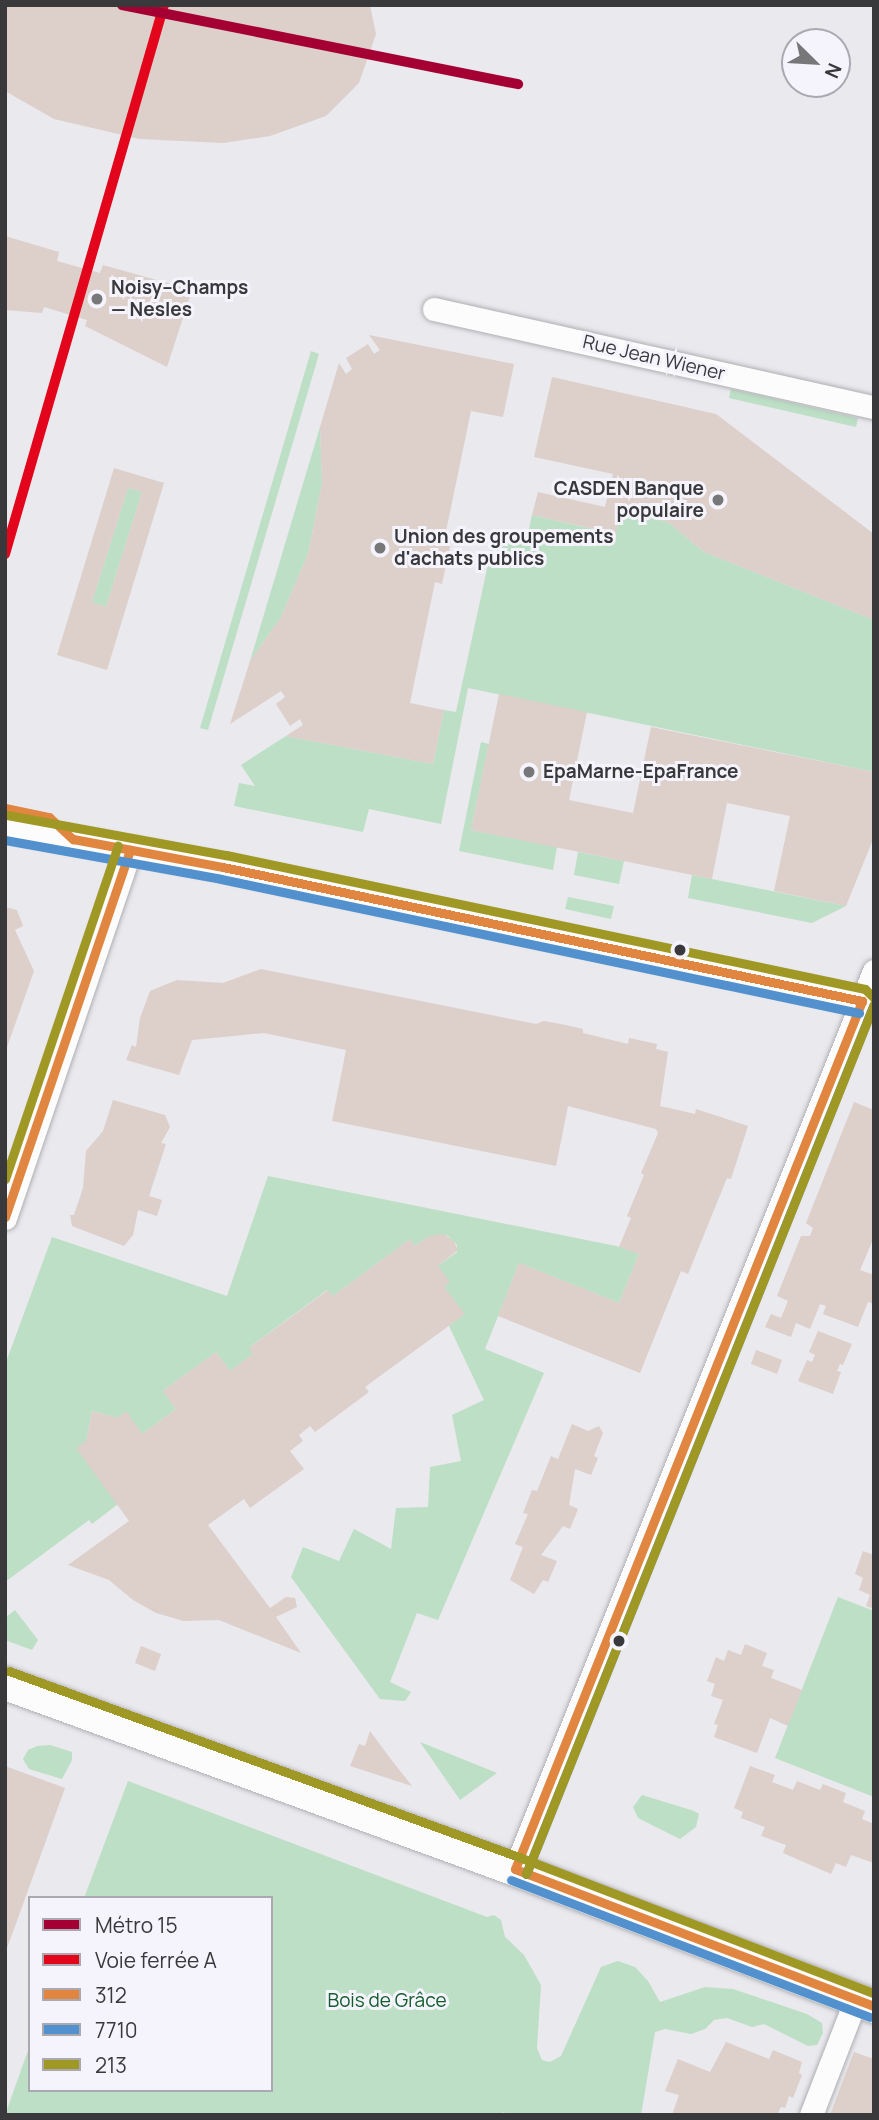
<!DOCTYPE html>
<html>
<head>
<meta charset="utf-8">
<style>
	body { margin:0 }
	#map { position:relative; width:879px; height:2120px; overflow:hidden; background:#e9e9ee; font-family:Manrope,sans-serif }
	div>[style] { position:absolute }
	.green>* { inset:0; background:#bcdfc5 }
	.building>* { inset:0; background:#ddcfca }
	.roads { filter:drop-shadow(0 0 2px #afafb3) drop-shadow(0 0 2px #afafb3) }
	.street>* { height:23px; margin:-11.5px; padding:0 11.5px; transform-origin:11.5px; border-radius:11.5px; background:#fcfcfc }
	.secondary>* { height:33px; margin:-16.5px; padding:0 16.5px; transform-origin:16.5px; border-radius:16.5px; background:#fcfcfc }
	.bus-1>* { height:9px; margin:-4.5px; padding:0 4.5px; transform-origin:4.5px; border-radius:4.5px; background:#e08641 }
	.bus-2>* { height:9px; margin:-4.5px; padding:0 4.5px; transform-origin:4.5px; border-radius:4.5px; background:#5291ce }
	.bus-3>* { height:9px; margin:-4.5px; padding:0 4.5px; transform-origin:4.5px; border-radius:4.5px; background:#9f9825 }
	.rail-1>* { height:10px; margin:-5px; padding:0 5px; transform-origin:5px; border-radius:5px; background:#e3051c }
	.metro-1>* { height:10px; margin:-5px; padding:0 5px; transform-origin:5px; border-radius:5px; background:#a50034 }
	.dots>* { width:19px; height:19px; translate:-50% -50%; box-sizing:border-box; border:4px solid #f5f4fd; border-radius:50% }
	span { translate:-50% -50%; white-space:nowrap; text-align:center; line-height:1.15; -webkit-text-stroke:6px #f5f4fd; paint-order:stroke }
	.poi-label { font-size:19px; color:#39393c; font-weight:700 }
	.left { translate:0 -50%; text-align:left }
	.right { translate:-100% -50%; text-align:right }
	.street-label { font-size:19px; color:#39393c }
	.park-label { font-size:19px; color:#135d2c }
	.frame { position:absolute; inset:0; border:7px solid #39393c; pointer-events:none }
	.legend { position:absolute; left:28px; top:1896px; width:245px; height:196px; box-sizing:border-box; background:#f5f4fd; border:2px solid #aaa9b0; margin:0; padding:9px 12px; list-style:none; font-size:21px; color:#39393c }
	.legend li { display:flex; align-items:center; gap:14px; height:35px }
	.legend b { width:35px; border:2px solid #aaa9b0 }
	.north { position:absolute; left:781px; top:28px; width:70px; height:70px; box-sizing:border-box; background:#f5f4fd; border:2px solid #aaa9b0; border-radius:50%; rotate:114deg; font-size:19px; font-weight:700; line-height:28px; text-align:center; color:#39393c }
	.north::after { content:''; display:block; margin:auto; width:24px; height:32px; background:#77777a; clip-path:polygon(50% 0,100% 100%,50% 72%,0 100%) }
</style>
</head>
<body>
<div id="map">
	<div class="green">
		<i style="clip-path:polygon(311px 351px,319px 354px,208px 730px,200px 728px)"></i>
		<i style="clip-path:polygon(731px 389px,858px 418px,856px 427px,729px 398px)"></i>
		<i style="clip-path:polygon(320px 427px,322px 483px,308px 554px,281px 617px,250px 661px)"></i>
		<i style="clip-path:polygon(128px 488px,142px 492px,106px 607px,92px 602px)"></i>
		<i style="clip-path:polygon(621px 511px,668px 522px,704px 552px,874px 620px,874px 772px,468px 688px,441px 824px,369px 809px,363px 832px,234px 806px,239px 783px,255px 786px,241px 765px,286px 736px,433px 764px,444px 710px,456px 712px,495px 532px,527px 538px,532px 515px,615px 534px)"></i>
		<i style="clip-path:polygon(481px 742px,489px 744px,471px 830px,557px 847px,553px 870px,459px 851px)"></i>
		<i style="clip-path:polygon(578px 852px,624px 861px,619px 884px,574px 875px)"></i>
		<i style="clip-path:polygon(692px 875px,846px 906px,812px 923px,688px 898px)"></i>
		<i style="clip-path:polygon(568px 897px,614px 906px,611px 919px,565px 909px)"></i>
		<i style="clip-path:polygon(268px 1176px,621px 1247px,639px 1254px,619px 1303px,519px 1263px,485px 1349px,544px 1373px,438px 1620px,417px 1613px,390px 1682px,411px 1692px,405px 1701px,380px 1699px,291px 1577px,303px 1547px,339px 1561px,354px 1529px,391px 1549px,396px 1508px,428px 1507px,430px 1467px,461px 1461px,452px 1415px,484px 1400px,449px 1326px,464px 1314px,444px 1287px,438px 1266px,457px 1252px,457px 1245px,448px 1236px,429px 1236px,415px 1246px,410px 1239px,333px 1296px,327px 1290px,250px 1347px,253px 1354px,230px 1371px,216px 1352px,163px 1391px,176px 1409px,142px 1434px,126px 1412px,117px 1418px,92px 1411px,86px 1441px,118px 1504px,92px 1524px,89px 1520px,5px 1582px,5px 1365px,52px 1237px,227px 1296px)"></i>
		<i style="clip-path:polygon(838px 1597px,874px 1611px,874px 1797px,775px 1758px)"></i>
		<i style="clip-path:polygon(15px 1610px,38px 1640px,32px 1650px,5px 1640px,5px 1618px)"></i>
		<i style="clip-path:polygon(420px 1742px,497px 1773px,460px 1800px)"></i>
		<i style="clip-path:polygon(50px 1745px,72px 1752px,72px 1760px,62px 1779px,29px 1769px,23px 1759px,28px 1750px,37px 1746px)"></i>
		<i style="clip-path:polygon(128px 1781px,487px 1917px,494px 1915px,501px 1920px,505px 1937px,524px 1955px,541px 1985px,537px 2048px,542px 2060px,550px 2062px,561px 2056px,601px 1967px,618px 1961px,635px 1967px,648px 1981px,660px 2002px,705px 1987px,733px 1989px,807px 2014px,822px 2023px,823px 2033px,817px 2045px,808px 2046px,764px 2024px,752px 2027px,727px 2018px,714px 2020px,705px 2029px,691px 2034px,665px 2029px,655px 2032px,641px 2115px,511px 2115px,503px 2112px,502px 2115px,5px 2115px,30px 2045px,30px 2090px,271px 2090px,271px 1898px,84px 1898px)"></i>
		<i style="clip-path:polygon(642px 1795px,694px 1811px,699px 1814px,696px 1827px,680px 1839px,638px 1818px,633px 1807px)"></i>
	</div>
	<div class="building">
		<i style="clip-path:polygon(5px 5px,370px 5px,376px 34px,359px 83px,326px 116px,270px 136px,223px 143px,140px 139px,54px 119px,5px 91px)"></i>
		<i style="clip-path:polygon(5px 236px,59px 252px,57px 261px,100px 273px,103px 265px,192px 290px,167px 367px,85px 326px,87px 320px,44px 307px,42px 313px,5px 310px)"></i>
		<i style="clip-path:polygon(369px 335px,514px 364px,503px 417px,471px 411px,445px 536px,452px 538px,442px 584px,435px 582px,410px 703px,444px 710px,433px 764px,286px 736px,303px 725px,300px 719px,290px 726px,276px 704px,285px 697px,281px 691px,230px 724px,250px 661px,281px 617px,308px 554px,322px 483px,320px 427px,339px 363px,346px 374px,352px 369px,346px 358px,368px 344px,374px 354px,380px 350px)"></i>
		<i style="clip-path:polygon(552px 377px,716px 414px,874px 534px,874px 620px,704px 552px,668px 522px,621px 511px,616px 534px,532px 515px,538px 492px,605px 507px,613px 474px,534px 457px)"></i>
		<i style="clip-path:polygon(evenodd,114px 468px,164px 483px,107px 670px,57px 655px,114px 468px,128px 488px,142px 492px,106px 607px,92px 602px,128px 488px)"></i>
		<i style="clip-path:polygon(499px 694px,587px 712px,569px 800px,633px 813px,651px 727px,874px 772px,874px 837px,846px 906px,774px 891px,790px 816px,727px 803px,712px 879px,471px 830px)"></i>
		<i style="clip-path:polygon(5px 907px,17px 910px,23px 926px,15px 930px,34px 971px,6px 1050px)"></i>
		<i style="clip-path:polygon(261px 969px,536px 1024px,544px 1021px,566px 1025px,583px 1029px,583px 1033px,628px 1044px,629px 1038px,657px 1044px,656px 1049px,668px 1052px,660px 1106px,695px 1114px,696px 1109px,748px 1126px,731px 1179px,727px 1178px,688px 1274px,681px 1271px,640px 1373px,498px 1316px,519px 1263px,619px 1303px,639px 1254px,619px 1247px,631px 1218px,627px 1216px,644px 1175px,641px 1173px,658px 1133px,656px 1129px,568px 1106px,556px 1166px,332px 1121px,346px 1050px,264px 1033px,192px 1040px,179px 1075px,126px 1060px,132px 1045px,136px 1047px,140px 1018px,150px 991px,177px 980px,223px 983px)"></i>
		<i style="clip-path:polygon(113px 1100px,165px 1115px,170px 1127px,161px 1143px,166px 1144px,149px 1196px,162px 1200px,157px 1216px,138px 1210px,133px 1235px,124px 1246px,72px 1226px,70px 1215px,74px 1215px,83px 1188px,86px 1151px,103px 1131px)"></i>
		<i style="clip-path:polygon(854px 1102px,874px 1110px,874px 1237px,860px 1270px,874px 1275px,874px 1304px,868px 1302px,858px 1327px,823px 1314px,826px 1306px,820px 1304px,810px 1329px,796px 1323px,791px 1337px,765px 1327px,771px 1314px,781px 1318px,788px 1301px,777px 1296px,801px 1236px,810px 1236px,813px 1228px,806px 1223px)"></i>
		<i style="clip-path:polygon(443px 1234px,453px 1240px,458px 1250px,438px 1266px,450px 1282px,444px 1287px,465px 1314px,365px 1387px,369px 1392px,315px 1432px,310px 1426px,299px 1435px,303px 1441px,290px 1451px,304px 1469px,250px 1508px,244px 1499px,208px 1525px,270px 1608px,286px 1597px,295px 1598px,297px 1607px,276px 1617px,301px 1653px,219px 1620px,184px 1621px,156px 1613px,133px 1600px,109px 1580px,68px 1565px,129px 1521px,76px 1448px,86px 1441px,92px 1411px,117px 1418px,126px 1411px,142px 1434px,176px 1409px,163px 1391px,216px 1352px,230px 1371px,253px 1354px,249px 1348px,328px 1290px,333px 1296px,410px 1239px,415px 1246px,429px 1236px)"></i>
		<i style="clip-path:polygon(818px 1331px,852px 1344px,843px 1365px,840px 1364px,837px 1371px,841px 1372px,833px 1394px,798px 1381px,807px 1360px,812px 1362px,815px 1355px,809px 1352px)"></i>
		<i style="clip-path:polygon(756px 1350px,782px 1360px,777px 1374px,751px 1364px)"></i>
		<i style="clip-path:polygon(572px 1424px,588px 1431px,599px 1426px,603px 1433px,594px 1456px,598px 1458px,591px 1475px,575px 1469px,569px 1505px,578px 1509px,570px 1529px,563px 1526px,541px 1555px,557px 1561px,548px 1582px,543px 1580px,534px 1594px,510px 1580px,523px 1547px,515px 1544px,528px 1514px,523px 1513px,532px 1490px,537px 1491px,551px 1456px,558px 1459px)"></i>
		<i style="clip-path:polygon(863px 1551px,874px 1555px,874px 1609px,866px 1606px,870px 1595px,859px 1590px,863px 1578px,855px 1574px)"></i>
		<i style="clip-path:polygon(745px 1644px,767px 1653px,762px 1666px,774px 1670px,771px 1678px,802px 1690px,788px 1726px,770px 1718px,757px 1753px,714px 1737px,718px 1725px,714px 1724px,723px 1700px,711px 1696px,715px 1684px,707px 1681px,716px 1657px,724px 1661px,728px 1650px,741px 1655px)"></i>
		<i style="clip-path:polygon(141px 1646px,161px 1654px,155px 1671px,135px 1663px)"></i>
		<i style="clip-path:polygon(370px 1731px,390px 1758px,412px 1786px,350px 1766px,359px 1744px,365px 1746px)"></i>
		<i style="clip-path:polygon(5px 1766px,65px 1788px,6px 1951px,5px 1951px)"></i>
		<i style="clip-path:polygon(750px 1766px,775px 1775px,772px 1782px,793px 1790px,797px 1781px,820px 1790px,823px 1784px,846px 1793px,843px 1802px,865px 1811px,862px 1819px,874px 1824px,874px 1863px,851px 1855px,846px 1867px,836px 1863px,831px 1874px,783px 1853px,786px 1845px,761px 1836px,765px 1827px,741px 1818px,743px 1812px,734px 1808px)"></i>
		<i style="clip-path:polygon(726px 2042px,769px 2059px,773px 2050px,802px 2062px,799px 2073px,802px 2075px,793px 2098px,789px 2096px,785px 2108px,781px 2107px,777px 2115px,672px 2115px,679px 2095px,665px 2091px,678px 2059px,710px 2072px)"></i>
		<i style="clip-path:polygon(854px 2052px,874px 2059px,874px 2115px,830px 2115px)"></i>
	</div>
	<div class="roads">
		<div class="street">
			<i style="left:434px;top:309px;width:451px;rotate:12.6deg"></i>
			<i style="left:5px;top:827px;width:222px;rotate:10.4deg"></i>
			<i style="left:223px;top:867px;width:653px;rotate:11.84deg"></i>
			<i style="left:5px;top:1218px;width:389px;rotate:-71.2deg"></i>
			<i style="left:515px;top:1869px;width:967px;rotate:-68.21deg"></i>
			<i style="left:811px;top:2115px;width:124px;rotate:-68.8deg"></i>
		</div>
		<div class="secondary">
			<i style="left:5px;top:1683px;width:543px;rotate:20.04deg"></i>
			<i style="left:515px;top:1869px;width:384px;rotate:20.9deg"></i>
		</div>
	</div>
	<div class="bus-1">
		<i style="left:5px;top:808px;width:45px;rotate:11.6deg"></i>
		<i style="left:49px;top:817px;width:33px;rotate:43deg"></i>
		<i style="left:73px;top:839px;width:153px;rotate:10.6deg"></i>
		<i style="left:223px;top:867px;width:653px;rotate:11.84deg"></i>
		<i style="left:5px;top:1217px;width:388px;rotate:-71.2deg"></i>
		<i style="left:515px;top:1869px;width:935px;rotate:-68.21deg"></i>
		<i style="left:515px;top:1869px;width:384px;rotate:20.9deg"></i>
	</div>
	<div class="bus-2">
		<i style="left:5px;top:840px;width:219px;rotate:10.2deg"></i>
		<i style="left:221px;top:879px;width:652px;rotate:11.86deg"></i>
		<i style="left:526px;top:1874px;width:935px;rotate:-68.21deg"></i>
		<i style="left:511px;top:1880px;width:384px;rotate:20.9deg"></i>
	</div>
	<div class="bus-3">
		<i style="left:7px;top:815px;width:223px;rotate:10.4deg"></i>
		<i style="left:226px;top:855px;width:653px;rotate:11.84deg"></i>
		<i style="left:865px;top:989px;width:13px;rotate:45deg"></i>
		<i style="left:5px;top:1179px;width:352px;rotate:-71.3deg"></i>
		<i style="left:9px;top:1671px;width:543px;rotate:20.04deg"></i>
		<i style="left:519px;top:1857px;width:380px;rotate:21deg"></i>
		<i style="left:526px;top:1874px;width:937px;rotate:-68.2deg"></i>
	</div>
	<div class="rail-1">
		<i style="left:5px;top:554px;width:572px;rotate:-73.85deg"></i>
	</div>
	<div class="metro-1">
		<i style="left:122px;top:5px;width:404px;rotate:11.3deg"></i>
	</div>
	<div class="dots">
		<i style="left:97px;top:299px;background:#77777a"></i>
		<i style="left:718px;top:500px;background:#77777a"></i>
		<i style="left:380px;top:548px;background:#77777a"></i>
		<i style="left:529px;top:772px;background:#77777a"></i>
		<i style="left:680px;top:950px;background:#39393c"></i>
		<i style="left:619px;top:1641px;background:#39393c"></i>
	</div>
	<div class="poi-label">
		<span class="left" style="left:111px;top:299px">Noisy–Champs<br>— Nesles</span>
		<span class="right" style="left:704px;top:500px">CASDEN Banque<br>populaire</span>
		<span class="left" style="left:394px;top:548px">Union des groupements<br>d'achats publics</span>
		<span class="left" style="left:543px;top:772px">EpaMarne-EpaFrance</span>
	</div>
	<div class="street-label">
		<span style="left:654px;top:358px;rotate:13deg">Rue Jean Wiener</span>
	</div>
	<div class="park-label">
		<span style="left:387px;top:2001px">Bois de Grâce</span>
	</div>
	<div class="frame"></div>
	<ul class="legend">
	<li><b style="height:9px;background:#a50034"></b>Métro 15</li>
	<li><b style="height:9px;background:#e3051c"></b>Voie ferrée A</li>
	<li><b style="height:9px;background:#e08641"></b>312</li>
	<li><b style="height:9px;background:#5291ce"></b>7710</li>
	<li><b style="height:9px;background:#9f9825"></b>213</li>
	</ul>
	<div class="north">N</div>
</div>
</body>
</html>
